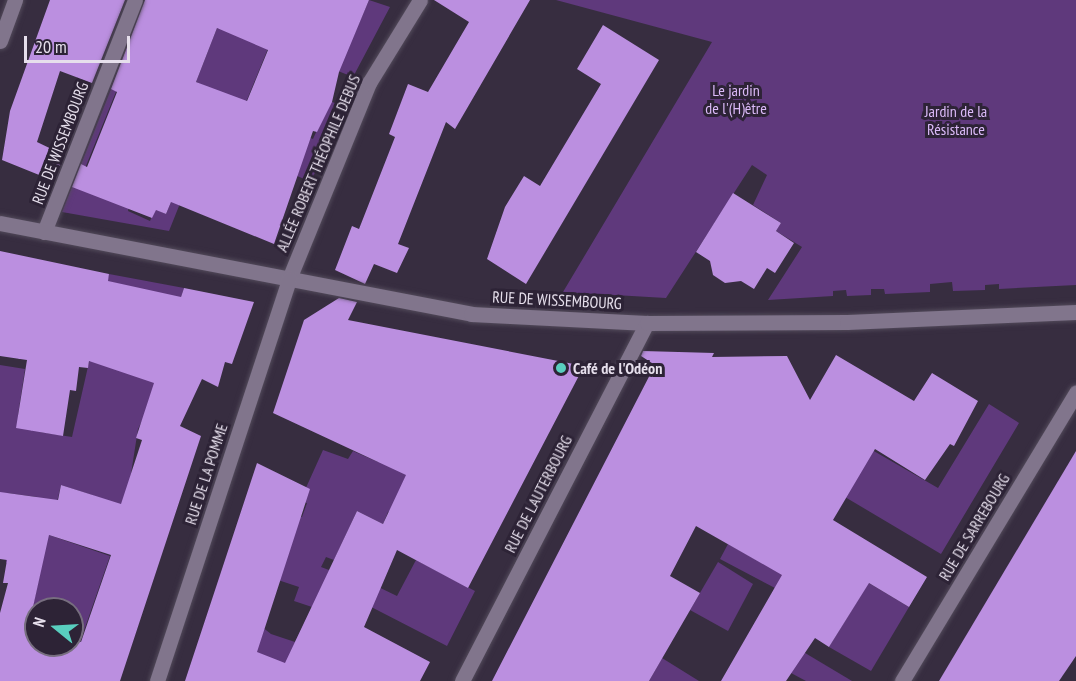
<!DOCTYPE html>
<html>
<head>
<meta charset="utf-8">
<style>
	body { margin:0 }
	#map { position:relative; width:1076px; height:681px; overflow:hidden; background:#372d40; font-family:"PT Sans Narrow",sans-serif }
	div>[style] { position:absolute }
	.green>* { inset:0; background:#5f397c }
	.building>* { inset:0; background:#bb8fe0 }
	.roads { filter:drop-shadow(0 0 2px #524a5a) drop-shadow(0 0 2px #524a5a) }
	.pedestrian>* { height:15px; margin:-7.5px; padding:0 7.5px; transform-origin:7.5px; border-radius:7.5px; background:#81758c }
	.minor>* { height:15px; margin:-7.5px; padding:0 7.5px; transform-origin:7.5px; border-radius:7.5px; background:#81758c }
	.tertiary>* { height:15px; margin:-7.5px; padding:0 7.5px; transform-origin:7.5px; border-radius:7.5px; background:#81758c }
	.dots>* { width:16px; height:16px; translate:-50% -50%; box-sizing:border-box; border:3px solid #2d2336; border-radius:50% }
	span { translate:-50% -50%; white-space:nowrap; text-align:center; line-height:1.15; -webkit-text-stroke:6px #2d2336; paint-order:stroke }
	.park-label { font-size:16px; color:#dbbaf8 }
	.street-label { font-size:16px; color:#e6dfec }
	.poi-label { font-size:16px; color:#e6dfec; font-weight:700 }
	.left { translate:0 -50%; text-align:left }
	.north { position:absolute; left:24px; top:597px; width:60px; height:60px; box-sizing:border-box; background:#2d2336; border:2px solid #776e7f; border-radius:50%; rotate:288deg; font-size:16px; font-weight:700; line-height:24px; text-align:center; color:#e6dfec }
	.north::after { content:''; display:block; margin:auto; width:21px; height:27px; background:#59cebf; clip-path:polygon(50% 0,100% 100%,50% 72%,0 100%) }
	.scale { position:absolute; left:24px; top:36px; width:106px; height:27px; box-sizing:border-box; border:3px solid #e6dfec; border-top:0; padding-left:8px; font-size:18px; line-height:21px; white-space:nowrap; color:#e6dfec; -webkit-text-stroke:4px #2d2336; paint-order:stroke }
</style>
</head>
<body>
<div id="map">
	<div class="green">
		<i style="clip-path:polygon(239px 0,286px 0,282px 10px,353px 37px,369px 0,390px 7px,353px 77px,308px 59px,304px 67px,289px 60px,298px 37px,276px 29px,242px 112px,313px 139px,330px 101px,342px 106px,311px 182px,265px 162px,262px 167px,228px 153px,216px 180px,193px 171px,169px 231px,62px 212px,125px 54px,149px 64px,141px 84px,122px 77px,77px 188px,97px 196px,101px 187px,131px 199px,128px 211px,150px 221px,155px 209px,166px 214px,175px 192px,164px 188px,182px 143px,192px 147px,203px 120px,193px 115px,205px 86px,196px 82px,217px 28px,237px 33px,247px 10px,237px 5px)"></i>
		<i style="clip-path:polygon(556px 0,1076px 0,1076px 285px,999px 289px,999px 284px,985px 285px,985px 290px,953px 291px,952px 282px,930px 284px,930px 292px,885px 294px,884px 289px,871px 289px,871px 295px,847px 296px,846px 290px,833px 291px,833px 296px,768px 300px,802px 247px,776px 231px,781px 223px,753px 205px,767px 175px,752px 165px,666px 298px,563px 292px,712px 42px)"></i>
		<i style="clip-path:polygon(109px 274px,184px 288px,175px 315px,192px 321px,138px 429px,125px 512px,92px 495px,61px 485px,49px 535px,110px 556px,80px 642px,72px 639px,72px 609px,36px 609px,36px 627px,29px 625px,41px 568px,6px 563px,5px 530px,37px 497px,7px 493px,0 514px,0 365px,25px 369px,18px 415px,42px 419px,40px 432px,72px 437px)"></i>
		<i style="clip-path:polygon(989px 404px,1019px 423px,941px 554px,845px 497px,872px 450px,938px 488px)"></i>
		<i style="clip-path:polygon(323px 450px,348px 459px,353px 451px,378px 462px,384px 451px,449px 485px,388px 512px,383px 524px,357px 511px,334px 560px,326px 557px,321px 567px,329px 570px,341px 569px,397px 596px,416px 560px,475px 591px,447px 646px,346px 594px,365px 623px,351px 666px,323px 681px,238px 681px,257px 623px,271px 634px,295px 642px,312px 607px,294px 601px,299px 587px,269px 577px,295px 515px,302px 517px,307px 503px,300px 501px)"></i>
		<i style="clip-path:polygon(802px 543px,909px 607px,871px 671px,829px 647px,861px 595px,775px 588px,720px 559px,728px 544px,762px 563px)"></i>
		<i style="clip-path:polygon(718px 562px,753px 584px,728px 631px,690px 610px)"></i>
		<i style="clip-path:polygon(755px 623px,852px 681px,806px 681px,791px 673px)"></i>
		<i style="clip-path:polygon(662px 658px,699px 681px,649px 681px)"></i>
	</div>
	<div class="building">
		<i style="clip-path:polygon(50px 0,125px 0,92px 83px,60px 71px,37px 142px,64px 155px,54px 181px,2px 160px,10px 111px)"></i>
		<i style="clip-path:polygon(evenodd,145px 0,369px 0,339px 72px,332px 102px,317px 132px,313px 131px,274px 244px,171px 202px,166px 214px,156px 210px,152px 218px,72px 187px,81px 164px,87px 167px,117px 92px,111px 89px,145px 0,217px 28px,268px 50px,247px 101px,196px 82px,217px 28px)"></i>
		<i style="clip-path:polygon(434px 0,530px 0,455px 129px,446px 122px,398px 244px,409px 248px,397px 273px,374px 264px,365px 284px,363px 283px,335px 270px,352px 226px,359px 229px,395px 137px,389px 134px,408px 84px,428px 92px,469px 22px)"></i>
		<i style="clip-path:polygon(603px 25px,659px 60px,526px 284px,487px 259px,505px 207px,524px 176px,540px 186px,601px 84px,577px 69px)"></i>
		<i style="clip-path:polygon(733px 193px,781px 223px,776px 231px,794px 243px,775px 273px,767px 268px,754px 289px,741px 281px,725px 283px,713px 275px,710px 261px,696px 252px)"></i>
		<i style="clip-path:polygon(evenodd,0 251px,109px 274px,108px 281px,181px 297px,184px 288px,254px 302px,232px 364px,225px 362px,218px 387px,202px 379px,180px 426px,201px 436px,120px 681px,0 681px,0 613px,8px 583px,3px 583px,7px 560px,0 559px,0 492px,58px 500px,61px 485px,121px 504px,142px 440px,136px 438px,154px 383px,89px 361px,88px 368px,79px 367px,76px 391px,70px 390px,63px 436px,16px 428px,27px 360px,0 356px,0 251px,49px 535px,111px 555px,81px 642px,72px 639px,72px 645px,36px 645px,36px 627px,29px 625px,49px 535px)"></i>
		<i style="clip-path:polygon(339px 298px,357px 302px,348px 320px,584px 366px,468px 588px,397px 550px,364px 627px,430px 662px,420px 681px,185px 681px,257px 463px,310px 489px,257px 652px,285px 663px,357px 511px,383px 524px,406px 475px,273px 413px,304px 320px)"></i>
		<i style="clip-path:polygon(643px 351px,714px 353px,712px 357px,787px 356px,810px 400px,836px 355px,914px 401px,932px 373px,978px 401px,954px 446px,950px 444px,925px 480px,875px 449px,833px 520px,927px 577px,909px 607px,869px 583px,829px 647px,815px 638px,786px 681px,721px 681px,782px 575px,696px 526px,670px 576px,700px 593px,649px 681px,492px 681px,655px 365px,641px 356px)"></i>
		<i style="clip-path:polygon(1076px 451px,1076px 656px,1059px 681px,939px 681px)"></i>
	</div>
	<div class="roads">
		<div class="pedestrian">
			<i style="left:44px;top:232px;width:249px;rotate:-68.6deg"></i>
			<i style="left:289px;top:279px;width:212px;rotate:-67.8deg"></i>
			<i style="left:369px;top:83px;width:97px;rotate:-58.4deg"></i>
		</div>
		<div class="minor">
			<i style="left:0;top:41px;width:44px;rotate:-69.9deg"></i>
			<i style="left:0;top:223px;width:480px;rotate:10.9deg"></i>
			<i style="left:471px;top:314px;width:176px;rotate:2.9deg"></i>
			<i style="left:157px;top:681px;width:423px;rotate:-71.8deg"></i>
		</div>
		<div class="tertiary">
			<i style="left:462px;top:681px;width:403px;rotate:-62.7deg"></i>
			<i style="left:647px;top:323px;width:200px;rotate:-0.3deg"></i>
			<i style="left:847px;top:322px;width:229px;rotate:-2.5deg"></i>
			<i style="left:902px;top:681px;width:337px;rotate:-58.9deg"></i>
		</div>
	</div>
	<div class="dots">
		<i style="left:561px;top:368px;background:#59cebf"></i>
	</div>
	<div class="park-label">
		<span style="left:736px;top:99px">Le jardin<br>de l'(H)être</span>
		<span style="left:956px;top:120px">Jardin de la<br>Résistance</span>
	</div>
	<div class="street-label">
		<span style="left:60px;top:143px;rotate:-69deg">RUE DE WISSEMBOURG</span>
		<span style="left:318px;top:163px;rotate:-67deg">ALLÉE ROBERT THÉOPHILE DEBUS</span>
		<span style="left:557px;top:300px;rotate:3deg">RUE DE WISSEMBOURG</span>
		<span style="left:206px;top:474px;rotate:-72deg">RUE DE LA POMME</span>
		<span style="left:538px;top:494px;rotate:-63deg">RUE DE LAUTERBOURG</span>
		<span style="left:974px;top:527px;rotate:-59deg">RUE DE SARREBOURG</span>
	</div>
	<div class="poi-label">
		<span class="left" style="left:573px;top:368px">Café de l'Odéon</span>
	</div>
	<div class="north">N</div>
	<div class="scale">20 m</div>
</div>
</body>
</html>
